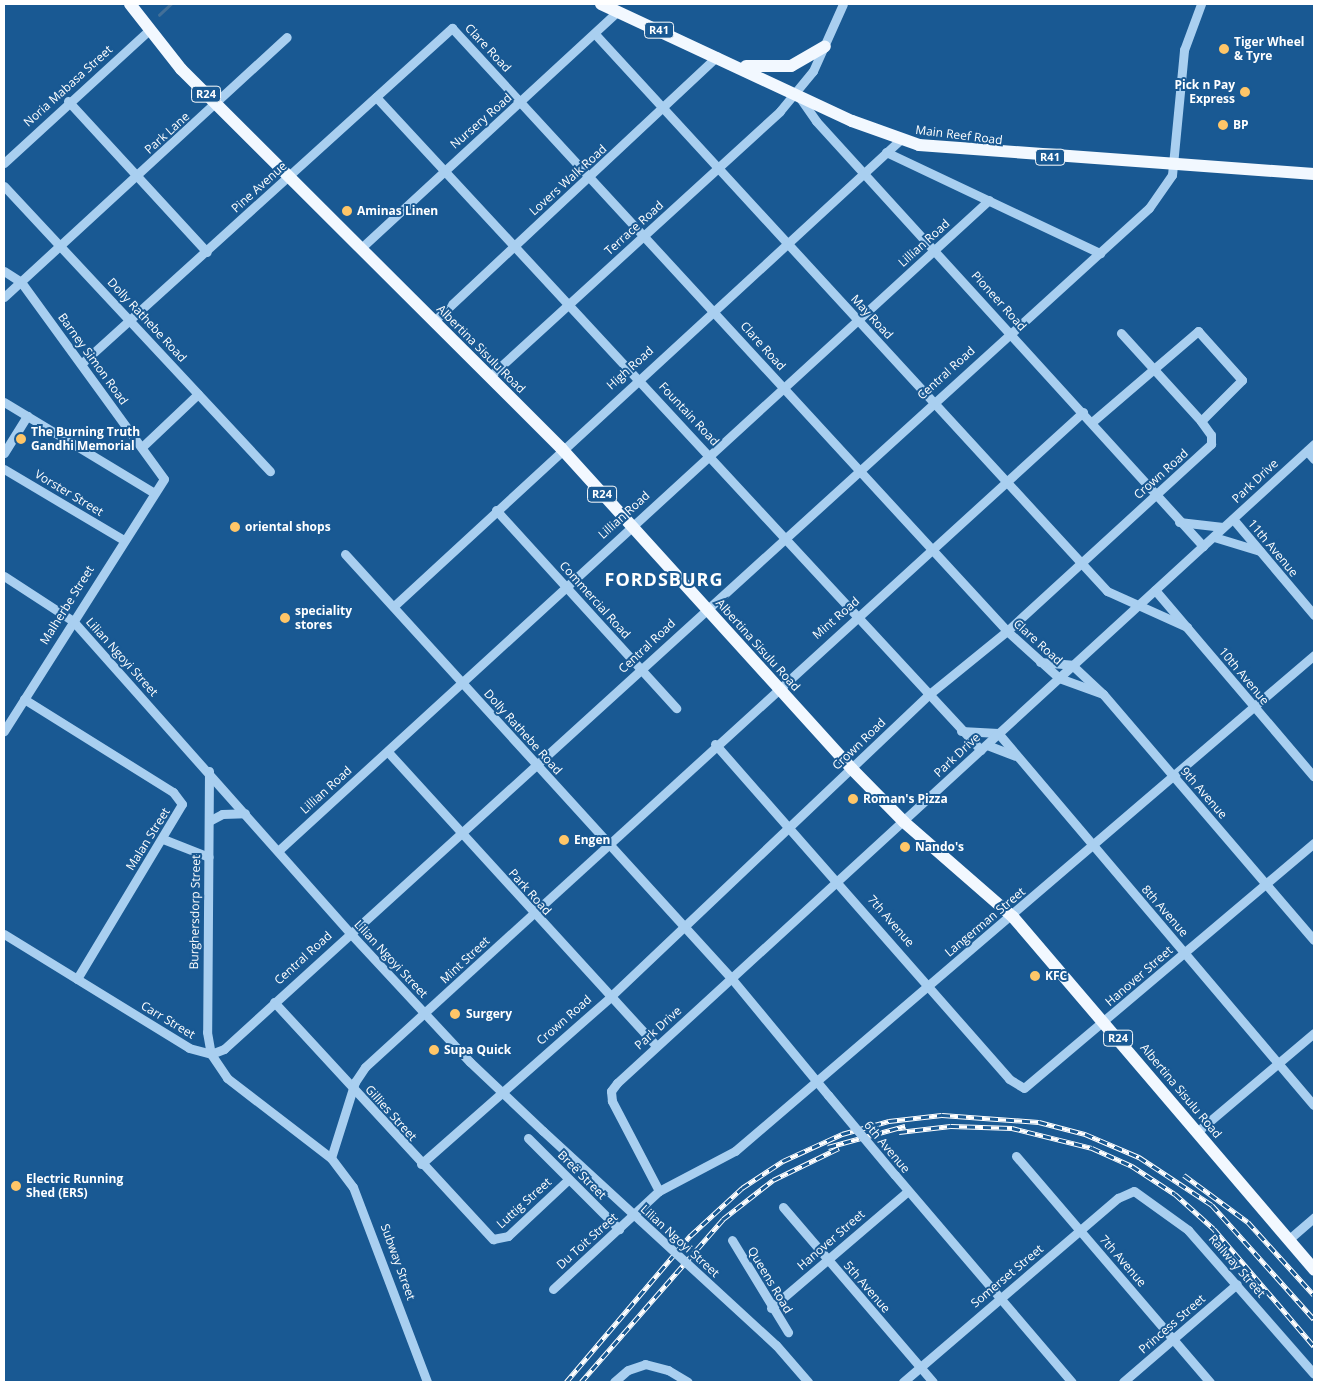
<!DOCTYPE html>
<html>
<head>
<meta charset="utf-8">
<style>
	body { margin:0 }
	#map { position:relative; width:1318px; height:1386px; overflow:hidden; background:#195993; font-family:"Open Sans",sans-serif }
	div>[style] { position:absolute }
	.stream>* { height:2.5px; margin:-1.25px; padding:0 1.25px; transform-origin:1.25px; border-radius:1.25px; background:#426f98 }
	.minor>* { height:9px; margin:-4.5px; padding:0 4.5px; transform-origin:4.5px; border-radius:4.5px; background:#a9cff0 }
	.major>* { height:12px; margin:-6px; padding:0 6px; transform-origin:6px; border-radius:6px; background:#f2f8ff }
	.rail>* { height:4.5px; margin-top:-2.25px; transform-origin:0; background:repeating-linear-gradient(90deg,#195993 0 8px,#fff 0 16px); box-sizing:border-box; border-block:1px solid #fff }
	.minor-bridge>* { height:9px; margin:-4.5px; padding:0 4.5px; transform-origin:4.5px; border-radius:4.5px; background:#a9cff0 }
	.dots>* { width:14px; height:14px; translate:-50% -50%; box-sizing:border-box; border:2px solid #195993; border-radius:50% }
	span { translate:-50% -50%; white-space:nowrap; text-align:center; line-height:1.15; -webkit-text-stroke:4px #195993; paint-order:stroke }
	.shield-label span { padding:1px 4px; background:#195993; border:1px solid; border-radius:4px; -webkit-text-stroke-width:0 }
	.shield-label { font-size:11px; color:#fff; font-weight:700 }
	.poi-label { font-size:12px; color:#fff; font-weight:700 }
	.left { translate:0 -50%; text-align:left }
	.right { translate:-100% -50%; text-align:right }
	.street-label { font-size:12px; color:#fff }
	.district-label { font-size:18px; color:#fff; font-weight:700; letter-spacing:1px }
	.frame { position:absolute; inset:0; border:5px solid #fff; pointer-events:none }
</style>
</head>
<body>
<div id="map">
	<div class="stream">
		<i style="left:159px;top:15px;width:16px;rotate:-43deg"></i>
	</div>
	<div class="minor">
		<i style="left:595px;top:34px;width:757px;rotate:47.41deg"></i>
		<i style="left:1107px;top:591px;width:88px;rotate:24.2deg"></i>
		<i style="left:376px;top:97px;width:890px;rotate:47.19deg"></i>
		<i style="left:800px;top:98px;width:28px;rotate:55deg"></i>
		<i style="left:816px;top:121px;width:575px;rotate:47.68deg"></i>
		<i style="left:68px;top:101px;width:205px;rotate:47.4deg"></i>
		<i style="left:886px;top:152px;width:237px;rotate:25.3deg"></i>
		<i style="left:4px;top:163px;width:198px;rotate:-42.5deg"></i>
		<i style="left:4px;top:186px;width:390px;rotate:47deg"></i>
		<i style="left:360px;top:249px;width:351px;rotate:-42.7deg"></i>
		<i style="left:4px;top:271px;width:20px;rotate:33deg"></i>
		<i style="left:21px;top:282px;width:243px;rotate:54deg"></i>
		<i style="left:164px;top:479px;width:299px;rotate:122.4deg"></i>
		<i style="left:4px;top:297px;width:384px;rotate:-42.6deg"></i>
		<i style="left:433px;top:322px;width:389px;rotate:-43.1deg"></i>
		<i style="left:81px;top:364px;width:501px;rotate:-42.17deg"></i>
		<i style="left:452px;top:28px;width:820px;rotate:47.37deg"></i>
		<i style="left:1007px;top:631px;width:70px;rotate:42.1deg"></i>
		<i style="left:1059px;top:678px;width:47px;rotate:20deg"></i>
		<i style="left:489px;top:377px;width:394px;rotate:-42.4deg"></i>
		<i style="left:780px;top:111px;width:52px;rotate:-50.5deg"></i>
		<i style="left:813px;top:71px;width:73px;rotate:-65.9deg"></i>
		<i style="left:4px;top:402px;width:175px;rotate:31.2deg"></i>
		<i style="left:1092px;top:422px;width:140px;rotate:-40.6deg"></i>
		<i style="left:1198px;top:331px;width:66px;rotate:48.1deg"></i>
		<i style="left:1242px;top:380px;width:58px;rotate:135deg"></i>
		<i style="left:142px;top:447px;width:77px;rotate:-43.4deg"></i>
		<i style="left:1307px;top:451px;width:11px;rotate:49deg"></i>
		<i style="left:4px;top:453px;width:44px;rotate:-58.1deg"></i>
		<i style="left:4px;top:469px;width:137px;rotate:30.7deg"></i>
		<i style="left:496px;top:510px;width:268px;rotate:47.7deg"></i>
		<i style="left:1233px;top:519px;width:126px;rotate:49.8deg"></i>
		<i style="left:1179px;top:522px;width:44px;rotate:6.5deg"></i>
		<i style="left:1214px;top:537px;width:48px;rotate:16.9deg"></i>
		<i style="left:345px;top:554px;width:575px;rotate:47.68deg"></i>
		<i style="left:732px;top:979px;width:151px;rotate:50.4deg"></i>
		<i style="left:4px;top:576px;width:82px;rotate:33.1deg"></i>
		<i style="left:73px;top:621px;width:417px;rotate:48.4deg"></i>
		<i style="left:350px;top:933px;width:176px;rotate:47.1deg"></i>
		<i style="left:470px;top:1062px;width:100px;rotate:43.4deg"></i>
		<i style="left:1155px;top:590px;width:245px;rotate:49.6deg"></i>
		<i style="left:394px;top:606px;width:686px;rotate:-42.64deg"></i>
		<i style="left:1040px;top:662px;width:32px;rotate:5deg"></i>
		<i style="left:1072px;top:665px;width:42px;rotate:43.1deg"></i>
		<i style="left:1103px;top:694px;width:324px;rotate:49.4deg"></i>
		<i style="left:24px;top:699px;width:176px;rotate:32deg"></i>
		<i style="left:173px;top:792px;width:15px;rotate:53deg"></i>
		<i style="left:182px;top:804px;width:204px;rotate:121deg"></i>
		<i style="left:961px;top:731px;width:37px;rotate:3deg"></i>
		<i style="left:998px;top:733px;width:488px;rotate:49.7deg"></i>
		<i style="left:715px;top:744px;width:446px;rotate:48.7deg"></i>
		<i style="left:1009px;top:1079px;width:17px;rotate:31deg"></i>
		<i style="left:1024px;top:1088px;width:380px;rotate:-40.2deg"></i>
		<i style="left:987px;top:745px;width:30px;rotate:21deg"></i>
		<i style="left:388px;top:752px;width:398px;rotate:47.6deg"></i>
		<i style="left:209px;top:771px;width:261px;rotate:90.4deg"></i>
		<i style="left:207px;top:1032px;width:22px;rotate:80deg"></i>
		<i style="left:211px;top:1054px;width:29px;rotate:56deg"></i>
		<i style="left:227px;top:1078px;width:131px;rotate:37.6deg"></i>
		<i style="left:331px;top:1158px;width:36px;rotate:53deg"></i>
		<i style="left:353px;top:1187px;width:209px;rotate:69.2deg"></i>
		<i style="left:209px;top:821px;width:15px;rotate:-28deg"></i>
		<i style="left:222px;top:814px;width:23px;rotate:-2deg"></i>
		<i style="left:163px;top:839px;width:49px;rotate:21.4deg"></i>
		<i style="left:278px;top:851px;width:964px;rotate:-42.48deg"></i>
		<i style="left:4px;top:934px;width:217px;rotate:31.6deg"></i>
		<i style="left:189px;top:1048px;width:23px;rotate:15deg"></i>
		<i style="left:211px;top:1054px;width:14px;rotate:-21deg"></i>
		<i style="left:224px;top:1049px;width:1250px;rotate:-42.28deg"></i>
		<i style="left:1149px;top:208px;width:40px;rotate:-55.1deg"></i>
		<i style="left:1172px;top:175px;width:126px;rotate:-84.5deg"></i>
		<i style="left:1184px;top:50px;width:49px;rotate:-69.7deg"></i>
		<i style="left:274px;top:1002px;width:323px;rotate:47.3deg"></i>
		<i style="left:493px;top:1239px;width:15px;rotate:-11deg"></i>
		<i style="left:508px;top:1236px;width:83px;rotate:-43.1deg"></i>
		<i style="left:1198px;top:1131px;width:152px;rotate:-40.2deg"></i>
		<i style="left:528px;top:1138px;width:129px;rotate:45deg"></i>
		<i style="left:1016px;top:1156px;width:298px;rotate:49.4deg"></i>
		<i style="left:331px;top:1158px;width:80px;rotate:-72.5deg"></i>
		<i style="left:355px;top:1082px;width:18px;rotate:-56deg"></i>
		<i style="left:365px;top:1067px;width:972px;rotate:-42.37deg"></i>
		<i style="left:421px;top:1164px;width:251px;rotate:-41.4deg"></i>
		<i style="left:609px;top:998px;width:439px;rotate:-43.5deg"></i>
		<i style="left:927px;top:696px;width:103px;rotate:-39.1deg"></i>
		<i style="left:1007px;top:631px;width:277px;rotate:-42.5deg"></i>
		<i style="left:1211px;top:444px;width:9px;rotate:-90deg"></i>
		<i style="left:1211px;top:435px;width:17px;rotate:-126deg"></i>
		<i style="left:1201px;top:421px;width:119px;rotate:-132.3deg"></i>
		<i style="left:895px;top:1175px;width:272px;rotate:49.5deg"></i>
		<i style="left:659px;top:1191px;width:102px;rotate:-117.6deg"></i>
		<i style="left:612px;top:1101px;width:10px;rotate:-96deg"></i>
		<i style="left:611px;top:1091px;width:10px;rotate:-53deg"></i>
		<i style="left:617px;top:1083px;width:946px;rotate:-42.51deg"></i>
		<i style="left:783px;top:1207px;width:230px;rotate:49.4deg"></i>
		<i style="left:732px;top:1240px;width:108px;rotate:58.7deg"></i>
		<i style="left:1288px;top:1240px;width:35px;rotate:-41deg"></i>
		<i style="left:553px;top:1289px;width:144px;rotate:-42.8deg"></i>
		<i style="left:659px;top:1191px;width:86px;rotate:-27.8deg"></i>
		<i style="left:735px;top:1151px;width:762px;rotate:-40.58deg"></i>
		<i style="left:771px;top:1308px;width:180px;rotate:-40.5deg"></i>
		<i style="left:776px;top:1345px;width:49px;rotate:49.1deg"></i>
		<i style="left:614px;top:1382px;width:18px;rotate:-41deg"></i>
		<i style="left:628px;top:1370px;width:18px;rotate:-19deg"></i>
		<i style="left:645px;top:1364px;width:24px;rotate:15deg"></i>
		<i style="left:668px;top:1370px;width:23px;rotate:31deg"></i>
		<i style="left:903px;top:1382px;width:283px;rotate:-40.6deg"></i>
		<i style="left:1118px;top:1198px;width:17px;rotate:-24deg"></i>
		<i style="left:1134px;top:1191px;width:67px;rotate:35.8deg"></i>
		<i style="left:1188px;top:1230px;width:191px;rotate:48.8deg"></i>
		<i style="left:1123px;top:1382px;width:150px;rotate:-40.7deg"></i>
	</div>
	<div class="major">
		<i style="left:130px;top:4px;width:83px;rotate:51.9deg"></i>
		<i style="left:181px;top:69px;width:537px;rotate:44.92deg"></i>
		<i style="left:561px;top:448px;width:433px;rotate:47.8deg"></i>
		<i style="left:852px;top:769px;width:74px;rotate:45.5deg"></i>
		<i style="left:904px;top:822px;width:145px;rotate:41.1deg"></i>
		<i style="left:1013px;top:917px;width:464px;rotate:49.5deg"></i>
		<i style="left:601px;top:4px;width:277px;rotate:25deg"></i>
		<i style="left:852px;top:121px;width:71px;rotate:19.7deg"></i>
		<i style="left:919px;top:145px;width:396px;rotate:4.2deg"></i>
		<i style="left:746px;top:66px;width:45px"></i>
		<i style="left:791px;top:66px;width:39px;rotate:-30deg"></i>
	</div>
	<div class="rail">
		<i style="left:899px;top:1132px;width:52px;rotate:-6.6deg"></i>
		<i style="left:951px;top:1126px;width:61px;rotate:1.9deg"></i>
		<i style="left:1012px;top:1128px;width:82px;rotate:14deg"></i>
		<i style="left:1092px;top:1148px;width:44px;rotate:24.2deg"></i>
		<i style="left:1132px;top:1166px;width:51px;rotate:33.1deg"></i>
		<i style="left:1175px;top:1194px;width:52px;rotate:41.9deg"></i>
		<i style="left:1214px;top:1229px;width:154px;rotate:49.5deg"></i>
		<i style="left:828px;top:1147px;width:80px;rotate:-15.3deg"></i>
		<i style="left:1184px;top:1175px;width:79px;rotate:36.3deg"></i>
		<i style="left:1248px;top:1222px;width:98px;rotate:47.9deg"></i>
		<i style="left:566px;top:1382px;width:192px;rotate:-49.7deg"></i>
		<i style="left:690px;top:1236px;width:71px;rotate:-42.7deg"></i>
		<i style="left:742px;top:1188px;width:49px;rotate:-33.4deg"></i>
		<i style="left:783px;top:1161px;width:65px;rotate:-24.6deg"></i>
		<i style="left:842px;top:1134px;width:49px;rotate:-15.5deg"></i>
		<i style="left:889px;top:1121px;width:53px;rotate:-6.5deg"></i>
		<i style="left:942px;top:1115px;width:97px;rotate:4.1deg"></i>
		<i style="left:1039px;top:1122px;width:48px;rotate:14.6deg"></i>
		<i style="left:1085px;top:1134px;width:59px;rotate:23.1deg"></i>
		<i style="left:1139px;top:1157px;width:87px;rotate:33.3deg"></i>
		<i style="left:1212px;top:1205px;width:153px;rotate:48.2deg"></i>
		<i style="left:581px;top:1382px;width:216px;rotate:-48.9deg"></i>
		<i style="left:723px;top:1219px;width:63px;rotate:-38deg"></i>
		<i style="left:773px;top:1180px;width:73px;rotate:-25.9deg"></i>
	</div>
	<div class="minor-bridge">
		<i style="left:828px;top:1095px;width:104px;rotate:50.1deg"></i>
		<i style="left:543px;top:1131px;width:316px;rotate:42.6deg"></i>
	</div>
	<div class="dots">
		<i style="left:1224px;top:49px;background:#ffc668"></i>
		<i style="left:1245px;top:92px;background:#ffc668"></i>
		<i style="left:1223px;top:125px;background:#ffc668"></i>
		<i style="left:347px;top:211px;background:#ffc668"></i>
		<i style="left:21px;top:439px;background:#ffc668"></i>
		<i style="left:235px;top:527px;background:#ffc668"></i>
		<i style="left:285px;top:618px;background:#ffc668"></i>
		<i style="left:853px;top:799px;background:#ffc668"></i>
		<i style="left:564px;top:840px;background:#ffc668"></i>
		<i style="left:905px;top:847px;background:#ffc668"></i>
		<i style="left:1035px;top:976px;background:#ffc668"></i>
		<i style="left:455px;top:1014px;background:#ffc668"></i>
		<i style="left:434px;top:1050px;background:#ffc668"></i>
		<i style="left:16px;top:1186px;background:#ffc668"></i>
	</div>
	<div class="shield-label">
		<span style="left:659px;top:30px">R41</span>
		<span style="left:206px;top:94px">R24</span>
		<span style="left:1050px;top:157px">R41</span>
		<span style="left:602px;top:494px">R24</span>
		<span style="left:1118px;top:1038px">R24</span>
	</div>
	<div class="poi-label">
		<span class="left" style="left:1234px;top:49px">Tiger Wheel<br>&amp; Tyre</span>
		<span class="right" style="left:1235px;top:92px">Pick n Pay<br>Express</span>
		<span class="left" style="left:1233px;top:125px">BP</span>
		<span class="left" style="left:357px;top:211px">Aminas Linen</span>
		<span class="left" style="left:31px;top:439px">The Burning Truth<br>Gandhi Memorial</span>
		<span class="left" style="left:245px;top:527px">oriental shops</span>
		<span class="left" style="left:295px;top:618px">speciality<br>stores</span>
		<span class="left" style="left:863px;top:799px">Roman's Pizza</span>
		<span class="left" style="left:574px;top:840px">Engen</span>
		<span class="left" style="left:915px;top:847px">Nando's</span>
		<span class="left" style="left:1045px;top:976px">KFC</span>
		<span class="left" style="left:466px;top:1014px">Surgery</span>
		<span class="left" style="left:444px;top:1050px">Supa Quick</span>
		<span class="left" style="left:26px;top:1186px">Electric Running<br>Shed (ERS)</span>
	</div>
	<div class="street-label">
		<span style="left:488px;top:48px;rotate:47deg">Clare Road</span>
		<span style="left:68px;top:86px;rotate:-42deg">Noria Mabasa Street</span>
		<span style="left:481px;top:121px;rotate:-41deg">Nursery Road</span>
		<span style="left:167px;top:133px;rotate:-42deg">Park Lane</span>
		<span style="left:959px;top:135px;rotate:7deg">Main Reef Road</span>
		<span style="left:568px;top:180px;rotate:-42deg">Lovers Walk Road</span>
		<span style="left:259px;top:187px;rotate:-42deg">Pine Avenue</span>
		<span style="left:634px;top:228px;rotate:-42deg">Terrace Road</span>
		<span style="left:924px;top:243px;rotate:-42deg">Lillian Road</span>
		<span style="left:999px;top:301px;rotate:48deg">Pioneer Road</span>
		<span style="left:872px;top:317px;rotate:47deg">May Road</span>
		<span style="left:147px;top:320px;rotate:47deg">Dolly Rathebe Road</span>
		<span style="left:763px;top:346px;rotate:48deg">Clare Road</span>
		<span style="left:481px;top:349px;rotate:45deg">Albertina Sisulu Road</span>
		<span style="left:93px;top:359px;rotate:54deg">Barney Simon Road</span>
		<span style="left:630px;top:368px;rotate:-42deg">High Road</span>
		<span style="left:946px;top:373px;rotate:-42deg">Central Road</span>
		<span style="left:689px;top:414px;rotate:47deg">Fountain Road</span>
		<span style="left:1161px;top:474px;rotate:-42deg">Crown Road</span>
		<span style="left:1255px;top:481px;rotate:-43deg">Park Drive</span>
		<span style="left:69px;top:493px;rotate:31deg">Vorster Street</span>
		<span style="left:624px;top:515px;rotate:-42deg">Lillian Road</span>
		<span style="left:1273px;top:548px;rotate:50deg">11th Avenue</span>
		<span style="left:595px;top:600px;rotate:48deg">Commercial Road</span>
		<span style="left:67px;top:605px;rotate:-58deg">Malherbe Street</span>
		<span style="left:836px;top:618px;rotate:-41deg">Mint Road</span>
		<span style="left:1038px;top:642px;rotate:42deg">Clare Road</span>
		<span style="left:758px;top:645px;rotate:48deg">Albertina Sisulu Road</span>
		<span style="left:647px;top:646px;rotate:-43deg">Central Road</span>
		<span style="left:122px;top:657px;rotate:48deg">Lilian Ngoyi Street</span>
		<span style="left:1244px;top:676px;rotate:50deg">10th Avenue</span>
		<span style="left:523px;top:732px;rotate:48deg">Dolly Rathebe Road</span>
		<span style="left:859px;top:744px;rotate:-44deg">Crown Road</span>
		<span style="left:957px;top:755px;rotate:-43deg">Park Drive</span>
		<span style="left:326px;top:790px;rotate:-42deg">Lillian Road</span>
		<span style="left:1204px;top:793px;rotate:49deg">9th Avenue</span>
		<span style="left:148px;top:839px;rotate:-58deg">Malan Street</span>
		<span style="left:530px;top:892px;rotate:48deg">Park Road</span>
		<span style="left:1165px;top:911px;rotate:49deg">8th Avenue</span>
		<span style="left:195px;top:912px;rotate:-89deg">Burghersdorp Street</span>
		<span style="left:891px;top:921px;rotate:49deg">7th Avenue</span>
		<span style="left:985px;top:922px;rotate:-40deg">Langerman Street</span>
		<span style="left:303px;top:958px;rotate:-42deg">Central Road</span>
		<span style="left:391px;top:959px;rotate:47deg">Lilian Ngoyi Street</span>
		<span style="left:465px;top:960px;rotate:-43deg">Mint Street</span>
		<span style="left:1139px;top:976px;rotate:-41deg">Hanover Street</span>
		<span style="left:168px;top:1020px;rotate:31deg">Carr Street</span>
		<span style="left:564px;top:1020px;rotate:-41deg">Crown Road</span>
		<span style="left:658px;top:1028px;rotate:-42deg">Park Drive</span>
		<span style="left:1181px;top:1091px;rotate:50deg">Albertina Sisulu Road</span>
		<span style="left:391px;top:1113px;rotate:48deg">Gillies Street</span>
		<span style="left:887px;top:1147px;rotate:50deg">6th Avenue</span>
		<span style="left:582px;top:1175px;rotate:45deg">Breë Street</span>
		<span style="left:524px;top:1203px;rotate:-42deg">Luttig Street</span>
		<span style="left:831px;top:1240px;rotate:-41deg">Hanover Street</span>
		<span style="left:587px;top:1241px;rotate:-42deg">Du Toit Street</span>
		<span style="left:680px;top:1241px;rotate:42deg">Lilian Ngoyi Street</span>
		<span style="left:1123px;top:1261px;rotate:49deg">7th Avenue</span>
		<span style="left:398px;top:1262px;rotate:70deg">Subway Street</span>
		<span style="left:1237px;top:1266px;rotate:49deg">Railway Street</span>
		<span style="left:1007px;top:1276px;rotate:-40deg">Somerset Street</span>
		<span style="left:770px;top:1280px;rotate:59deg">Queens Road</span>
		<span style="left:867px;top:1287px;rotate:49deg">5th Avenue</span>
		<span style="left:1172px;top:1324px;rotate:-41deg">Princess Street</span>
	</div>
	<div class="district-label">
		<span style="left:664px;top:579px">FORDSBURG</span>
	</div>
	<div class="frame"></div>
</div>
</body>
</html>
